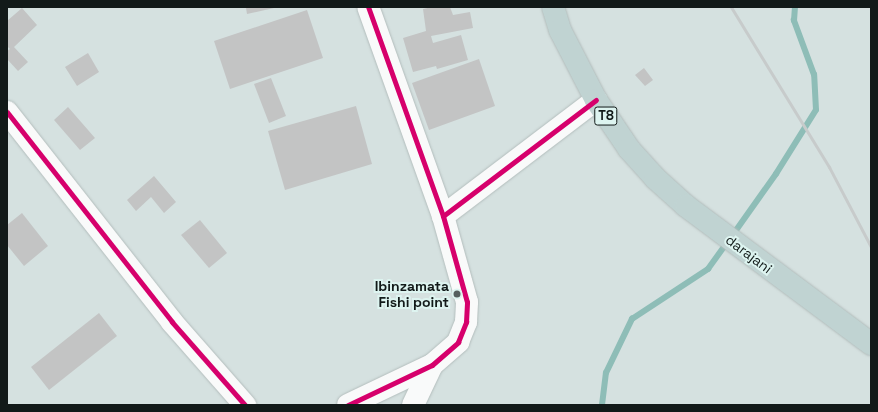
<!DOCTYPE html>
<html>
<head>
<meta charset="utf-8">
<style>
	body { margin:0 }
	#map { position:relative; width:878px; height:412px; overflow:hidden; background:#d5e1e0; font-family:"Space Grotesk",sans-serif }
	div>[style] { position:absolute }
	.stream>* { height:5.5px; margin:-2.75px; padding:0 2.75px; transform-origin:2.75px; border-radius:2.75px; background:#8ebdb7 }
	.building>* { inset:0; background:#c3c4c4 }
	.roads { filter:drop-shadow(0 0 1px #b3bdbc) drop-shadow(0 0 1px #b3bdbc) }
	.minor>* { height:22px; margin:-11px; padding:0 11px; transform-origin:11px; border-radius:11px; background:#f9fafa }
	.highway>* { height:22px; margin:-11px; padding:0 11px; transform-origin:11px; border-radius:11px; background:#c0d3d2 }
	.rail>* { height:3px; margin:-1.5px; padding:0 1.5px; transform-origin:1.5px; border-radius:1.5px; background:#c7cbcb }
	.cycleway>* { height:5px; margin:-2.5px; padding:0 2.5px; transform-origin:2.5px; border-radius:2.5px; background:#d6006c }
	.dots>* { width:11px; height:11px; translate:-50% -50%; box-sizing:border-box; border:2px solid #ddf4f0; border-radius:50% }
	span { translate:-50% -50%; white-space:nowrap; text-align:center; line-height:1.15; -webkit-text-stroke:4px #ddf4f0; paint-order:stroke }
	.shield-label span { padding:1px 3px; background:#ddf4f0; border:1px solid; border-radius:3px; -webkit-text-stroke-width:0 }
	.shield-label { font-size:13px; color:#121a19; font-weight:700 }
	.street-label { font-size:14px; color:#121a19 }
	.poi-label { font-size:14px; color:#121a19; font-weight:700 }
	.right { translate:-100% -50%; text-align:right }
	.frame { position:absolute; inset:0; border:8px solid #121a19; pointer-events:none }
</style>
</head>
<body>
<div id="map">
	<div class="stream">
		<i style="left:732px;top:236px;width:76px;rotate:-54.6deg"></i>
		<i style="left:776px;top:174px;width:75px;rotate:-58deg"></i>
		<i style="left:816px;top:110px;width:35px;rotate:-93deg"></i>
		<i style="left:814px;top:75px;width:58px;rotate:-110.3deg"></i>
		<i style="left:794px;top:21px;width:14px;rotate:-86deg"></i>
		<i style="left:602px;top:405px;width:32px;rotate:-83deg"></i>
		<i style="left:606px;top:373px;width:60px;rotate:-64.3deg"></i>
		<i style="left:632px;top:319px;width:91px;rotate:-33.3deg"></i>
		<i style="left:708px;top:269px;width:32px;rotate:-54deg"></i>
	</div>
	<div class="building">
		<i style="clip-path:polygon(249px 7px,274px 7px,274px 8px,247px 14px,246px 8px)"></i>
		<i style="clip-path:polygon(432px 7px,450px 7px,453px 15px,470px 12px,473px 28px,431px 36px,433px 43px,461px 35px,468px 60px,437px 69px,436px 66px,413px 72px,403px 38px,426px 31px,423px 9px)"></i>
		<i style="clip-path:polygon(22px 8px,37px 25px,14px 47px,28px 62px,18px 71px,7px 59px,7px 51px,10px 49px,7px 46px,7px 21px)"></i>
		<i style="clip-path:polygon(307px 10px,323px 58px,230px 89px,214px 41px)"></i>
		<i style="clip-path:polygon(88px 53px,99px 72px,77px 86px,65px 67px)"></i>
		<i style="clip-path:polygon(479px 59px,495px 106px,429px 130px,412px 83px)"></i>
		<i style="clip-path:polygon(644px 68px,653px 80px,645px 86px,635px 75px)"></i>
		<i style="clip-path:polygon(271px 78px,286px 116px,269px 123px,254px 84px)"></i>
		<i style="clip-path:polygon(356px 106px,372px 164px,285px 190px,268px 131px)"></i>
		<i style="clip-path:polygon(68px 107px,95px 138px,80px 150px,54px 120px)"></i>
		<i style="clip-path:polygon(154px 176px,176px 202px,164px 213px,151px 197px,136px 211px,127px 200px)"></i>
		<i style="clip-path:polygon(22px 213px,48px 246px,24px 266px,7px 245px,7px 225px)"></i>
		<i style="clip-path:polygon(200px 220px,227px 253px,209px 268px,181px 235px)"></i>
		<i style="clip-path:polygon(99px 313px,117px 336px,49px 390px,31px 367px)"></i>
	</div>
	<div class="roads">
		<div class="minor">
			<i style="left:7px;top:112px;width:267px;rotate:51.8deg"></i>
			<i style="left:172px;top:322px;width:111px;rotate:48.7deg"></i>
			<i style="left:443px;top:216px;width:192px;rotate:-37.2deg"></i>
			<i style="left:348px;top:405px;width:93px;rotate:-25.5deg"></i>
			<i style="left:432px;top:365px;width:35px;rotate:-41deg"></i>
			<i style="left:458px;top:342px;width:22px;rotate:-68deg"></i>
			<i style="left:466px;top:322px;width:20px;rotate:-87deg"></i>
			<i style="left:467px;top:302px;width:89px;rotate:-105.6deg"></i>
			<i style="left:443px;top:216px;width:222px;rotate:-109.7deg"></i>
			<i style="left:413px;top:405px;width:44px;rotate:-64.6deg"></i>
		</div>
		<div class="highway">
			<i style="left:553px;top:7px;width:24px;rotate:73deg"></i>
			<i style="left:560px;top:30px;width:79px;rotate:62.8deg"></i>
			<i style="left:596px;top:100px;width:59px;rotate:56deg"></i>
			<i style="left:629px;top:149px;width:39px;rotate:48deg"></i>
			<i style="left:655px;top:178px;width:42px;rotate:42.1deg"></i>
			<i style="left:686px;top:206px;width:231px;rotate:36.7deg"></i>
		</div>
	</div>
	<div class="rail">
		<i style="left:731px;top:7px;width:188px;rotate:58.5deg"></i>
		<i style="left:829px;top:167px;width:90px;rotate:62.3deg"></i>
	</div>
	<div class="cycleway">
		<i style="left:7px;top:112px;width:267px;rotate:51.8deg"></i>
		<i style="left:172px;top:322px;width:111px;rotate:48.7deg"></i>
		<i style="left:443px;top:216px;width:192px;rotate:-37.2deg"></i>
		<i style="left:348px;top:405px;width:93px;rotate:-25.5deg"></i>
		<i style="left:432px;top:365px;width:35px;rotate:-41deg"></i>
		<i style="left:458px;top:342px;width:22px;rotate:-68deg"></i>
		<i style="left:466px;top:322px;width:20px;rotate:-87deg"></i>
		<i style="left:467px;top:302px;width:89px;rotate:-105.6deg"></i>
		<i style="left:443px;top:216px;width:222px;rotate:-109.7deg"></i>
	</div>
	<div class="dots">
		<i style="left:457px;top:294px;background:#56605f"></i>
	</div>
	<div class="shield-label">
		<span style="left:606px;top:116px">T8</span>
	</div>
	<div class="street-label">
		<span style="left:749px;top:254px;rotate:37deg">darajani</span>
	</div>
	<div class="poi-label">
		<span class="right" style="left:449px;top:294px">Ibinzamata<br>Fishi point</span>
	</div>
	<div class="frame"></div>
</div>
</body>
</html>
